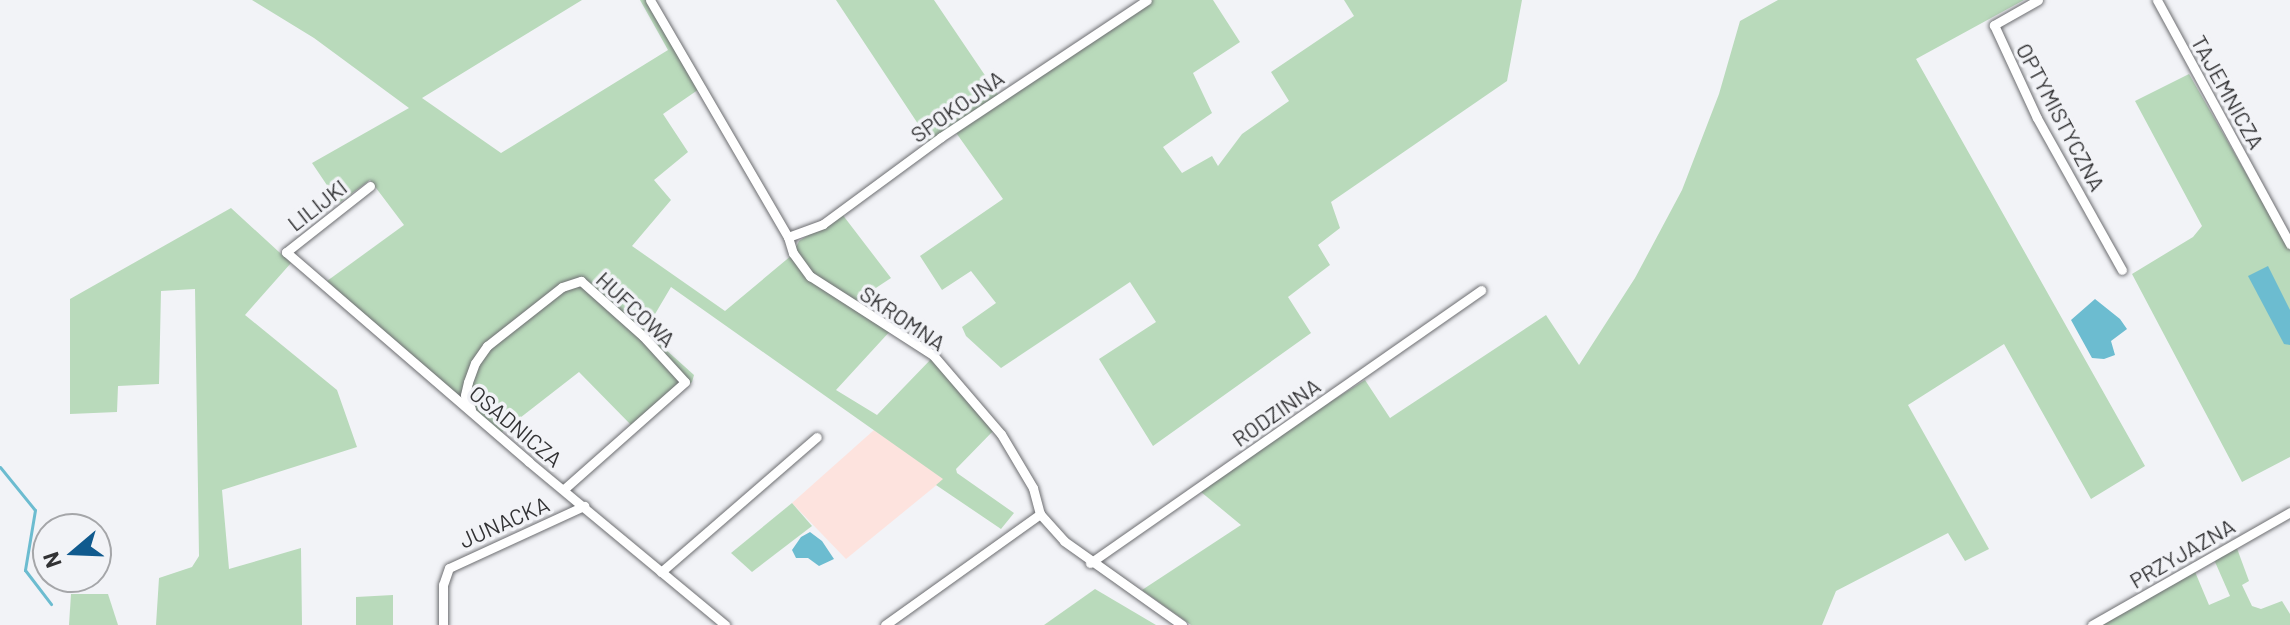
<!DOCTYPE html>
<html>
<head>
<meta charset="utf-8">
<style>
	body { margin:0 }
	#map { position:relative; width:2290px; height:625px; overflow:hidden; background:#f2f3f7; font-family:Barlow,sans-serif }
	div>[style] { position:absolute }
	.industrial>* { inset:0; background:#fde3de }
	.green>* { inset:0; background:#b9dabb }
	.water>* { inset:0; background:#6cbcd0 }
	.stream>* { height:3px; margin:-1.5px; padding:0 1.5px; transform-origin:1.5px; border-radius:1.5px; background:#6cbcd0 }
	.roads { filter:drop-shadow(0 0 2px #6d6e71) drop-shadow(0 0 2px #6d6e71) }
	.minor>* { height:9px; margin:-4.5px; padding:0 4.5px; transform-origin:4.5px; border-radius:4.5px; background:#fff }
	span { translate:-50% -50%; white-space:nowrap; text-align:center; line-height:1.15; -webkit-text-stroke:7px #f2f3f7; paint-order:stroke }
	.street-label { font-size:22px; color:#323234 }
	.north { position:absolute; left:32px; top:513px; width:80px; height:80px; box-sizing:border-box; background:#f2f3f7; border:2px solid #a5a6a9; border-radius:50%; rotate:251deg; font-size:22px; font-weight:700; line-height:32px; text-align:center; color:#323234 }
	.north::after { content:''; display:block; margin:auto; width:28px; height:36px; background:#105a8e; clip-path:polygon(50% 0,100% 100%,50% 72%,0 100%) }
</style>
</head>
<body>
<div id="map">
	<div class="industrial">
		<i style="clip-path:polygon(874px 430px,944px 479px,846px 559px,792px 503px)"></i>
	</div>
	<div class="green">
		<i style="clip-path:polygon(252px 0,582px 0,422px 98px,501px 153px,668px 50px,640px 0,655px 0,705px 85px,663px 114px,688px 152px,654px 180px,671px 200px,632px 246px,725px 311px,792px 255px,799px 241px,842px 214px,891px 278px,853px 303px,892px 329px,836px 390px,877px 415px,934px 356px,996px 428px,956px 469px,957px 473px,1014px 513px,1001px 529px,936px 485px,943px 479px,671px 287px,645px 331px,694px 375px,692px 382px,634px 428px,579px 372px,498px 435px,327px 281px,404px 225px,370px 180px,339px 203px,312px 163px,409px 108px,314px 38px)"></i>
		<i style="clip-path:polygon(836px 0,934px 0,1001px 99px,1148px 0,1213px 0,1240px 42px,1193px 73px,1212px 113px,1163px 147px,1182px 173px,1212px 156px,1218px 166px,1242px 134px,1289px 101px,1271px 72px,1354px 16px,1344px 0,1522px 0,1507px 81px,1331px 202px,1340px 228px,1318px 245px,1330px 265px,1288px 297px,1311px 333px,1153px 446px,1099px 359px,1156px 322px,1130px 282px,1001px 368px,966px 336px,962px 327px,996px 303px,971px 271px,942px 290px,920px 256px,1003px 199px,952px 127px,930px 142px)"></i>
		<i style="clip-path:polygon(1778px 0,2024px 0,1916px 59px,2145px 466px,2091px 499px,2004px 344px,1908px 405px,1989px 549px,1965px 561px,1948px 533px,1836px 591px,1822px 625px,1191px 625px,1142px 590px,1241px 525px,1195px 487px,1365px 380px,1390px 418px,1546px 315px,1579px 365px,1635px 278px,1682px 190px,1719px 94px,1740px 21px)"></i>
		<i style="clip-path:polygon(2189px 74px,2290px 250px,2290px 457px,2242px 482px,2132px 274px,2193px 237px,2202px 226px,2135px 101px)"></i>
		<i style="clip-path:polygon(231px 208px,291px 263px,245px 315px,337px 390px,357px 447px,222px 490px,229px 569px,301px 548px,302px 625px,156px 625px,159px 578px,192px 567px,199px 556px,195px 289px,161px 291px,159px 384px,118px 386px,117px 412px,70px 414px,70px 299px)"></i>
		<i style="clip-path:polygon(792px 503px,812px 526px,752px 572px,731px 553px)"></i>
		<i style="clip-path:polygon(2235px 543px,2249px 581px,2242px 585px,2252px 606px,2261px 609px,2282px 601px,2290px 614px,2290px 625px,2092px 625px,2193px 567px,2209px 605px,2230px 596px,2212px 555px)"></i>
		<i style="clip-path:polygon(1095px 589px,1156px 625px,1044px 625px)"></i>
		<i style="clip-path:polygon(71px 594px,108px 594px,118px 625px,69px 625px)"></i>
		<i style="clip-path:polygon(393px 595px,393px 625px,356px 625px,356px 597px)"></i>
	</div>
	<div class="water">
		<i style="clip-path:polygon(2268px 266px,2290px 310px,2290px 345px,2284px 344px,2248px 276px)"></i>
		<i style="clip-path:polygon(2095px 299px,2120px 319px,2127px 329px,2111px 341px,2115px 355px,2104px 359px,2092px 358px,2071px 320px)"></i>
		<i style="clip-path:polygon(810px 532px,822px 541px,834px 559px,819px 566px,808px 558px,796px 558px,792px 550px,801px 537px)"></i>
	</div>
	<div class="stream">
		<i style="left:0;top:467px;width:55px;rotate:50.9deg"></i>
		<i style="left:35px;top:510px;width:61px;rotate:99.5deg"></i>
		<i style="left:25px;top:570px;width:43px;rotate:52.6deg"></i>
	</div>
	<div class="roads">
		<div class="minor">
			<i style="left:650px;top:0;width:274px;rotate:59.8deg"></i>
			<i style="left:788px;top:237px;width:17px;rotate:73deg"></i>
			<i style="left:793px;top:253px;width:29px;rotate:54deg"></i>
			<i style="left:810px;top:276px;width:146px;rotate:32.7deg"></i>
			<i style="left:933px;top:355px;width:104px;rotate:49.3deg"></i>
			<i style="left:1001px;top:434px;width:63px;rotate:59.3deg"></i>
			<i style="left:1033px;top:488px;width:27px;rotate:75deg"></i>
			<i style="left:1040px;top:514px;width:36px;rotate:48deg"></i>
			<i style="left:1064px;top:541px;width:145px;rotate:35.4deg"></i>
			<i style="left:2038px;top:0;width:51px;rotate:150.4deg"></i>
			<i style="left:1994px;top:25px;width:102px;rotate:65.2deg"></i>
			<i style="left:2037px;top:118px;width:174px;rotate:60.8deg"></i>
			<i style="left:2157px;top:0;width:278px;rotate:61.4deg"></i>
			<i style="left:370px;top:186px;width:107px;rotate:141.8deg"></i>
			<i style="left:286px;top:252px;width:321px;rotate:40.8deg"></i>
			<i style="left:529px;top:462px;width:255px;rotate:39.7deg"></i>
			<i style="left:788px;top:237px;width:37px;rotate:-20deg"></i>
			<i style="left:823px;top:224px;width:147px;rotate:-36.4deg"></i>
			<i style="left:941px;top:137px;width:247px;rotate:-33.6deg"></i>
			<i style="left:471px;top:409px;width:15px;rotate:-113deg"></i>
			<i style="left:465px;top:395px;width:13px;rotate:-77deg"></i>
			<i style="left:468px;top:382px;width:20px;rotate:-70deg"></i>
			<i style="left:475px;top:363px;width:21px;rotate:-55deg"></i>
			<i style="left:487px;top:346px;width:95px;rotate:-38.2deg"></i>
			<i style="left:562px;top:287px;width:20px;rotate:-18deg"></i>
			<i style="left:581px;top:281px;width:83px;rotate:41.6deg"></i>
			<i style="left:643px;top:336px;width:62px;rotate:47.6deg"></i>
			<i style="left:685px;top:382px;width:162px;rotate:138.5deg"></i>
			<i style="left:1090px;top:563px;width:477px;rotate:-34.9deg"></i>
			<i style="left:661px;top:572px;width:206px;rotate:-40.9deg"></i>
			<i style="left:443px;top:625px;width:40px;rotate:-90deg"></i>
			<i style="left:443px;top:585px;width:18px;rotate:-71deg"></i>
			<i style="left:449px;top:568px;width:149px;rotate:-24.7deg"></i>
			<i style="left:885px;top:625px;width:191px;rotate:-35.6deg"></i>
			<i style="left:2092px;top:625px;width:228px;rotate:-29.7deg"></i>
		</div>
	</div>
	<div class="street-label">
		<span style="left:2228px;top:92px;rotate:61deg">TAJEMNICZA</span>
		<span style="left:957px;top:106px;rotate:-35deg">SPOKOJNA</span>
		<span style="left:2061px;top:117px;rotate:62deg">OPTYMISTYCZNA</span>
		<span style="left:317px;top:205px;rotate:-38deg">LILIJKI</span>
		<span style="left:636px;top:309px;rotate:43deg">HUFCOWA</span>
		<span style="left:903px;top:318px;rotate:34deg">SKROMNA</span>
		<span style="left:1276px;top:412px;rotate:-35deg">RODZINNA</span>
		<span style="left:516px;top:426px;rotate:40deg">OSADNICZA</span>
		<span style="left:504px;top:522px;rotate:-24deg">JUNACKA</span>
		<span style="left:2182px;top:553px;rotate:-30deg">PRZYJAZNA</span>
	</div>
	<div class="north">N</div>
</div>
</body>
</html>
